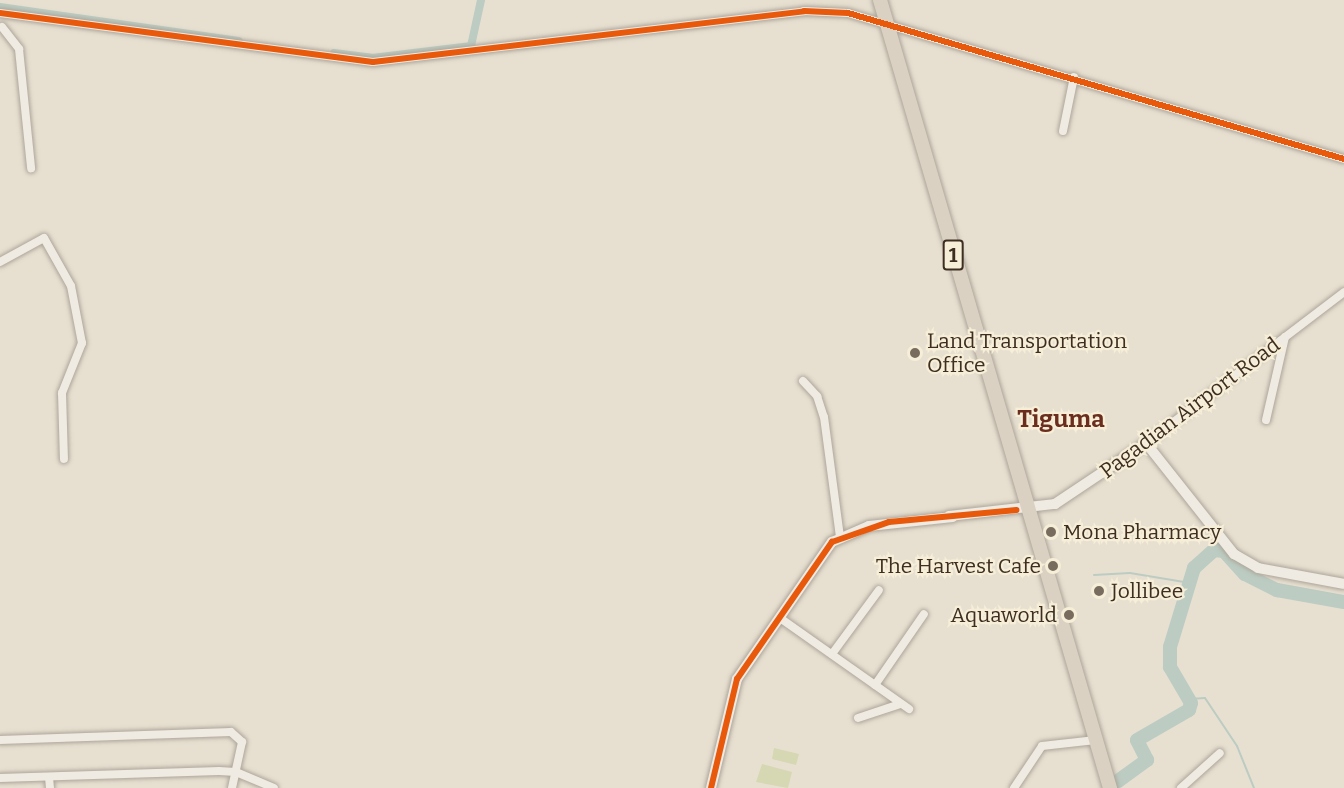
<!DOCTYPE html>
<html>
<head>
<meta charset="utf-8">
<style>
	body { margin:0 }
	#map { position:relative; width:1344px; height:788px; overflow:hidden; background:#e7e0d1; font-family:Bitter,serif }
	div>[style] { position:absolute }
	.green>* { inset:0; background:#d6d7b3 }
	.stream>* { height:2px; margin:-1px; padding:0 1px; transform-origin:1px; border-radius:1px; background:#bcccc2 }
	.canal>* { height:8px; margin:-4px; padding:0 4px; transform-origin:4px; border-radius:4px; background:#bcccc2 }
	.river>* { height:14px; margin:-7px; padding:0 7px; transform-origin:7px; border-radius:7px; background:#bcccc2 }
	.roads { filter:drop-shadow(0 0 2px #ada599) drop-shadow(0 0 2px #ada599) }
	.street>* { height:8px; margin:-4px; padding:0 4px; transform-origin:4px; border-radius:4px; background:#efebe3 }
	.secondary>* { height:10px; margin:-5px; padding:0 5px; transform-origin:5px; border-radius:5px; background:#efebe3 }
	.highway>* { height:14px; margin:-7px; padding:0 7px; transform-origin:7px; border-radius:7px; background:#dad1c2 }
	.cycleway>* { height:6px; margin:-3px; padding:0 3px; transform-origin:3px; border-radius:3px; background:#e8590c }
	.dots>* { width:16px; height:16px; translate:-50% -50%; box-sizing:border-box; border:3px solid #f7eed8; border-radius:50% }
	span { translate:-50% -50%; white-space:nowrap; text-align:center; line-height:1.15; -webkit-text-stroke:4.5px #f7eed8; paint-order:stroke }
	.shield-label span { padding:2px 4px; background:#f7eed8; border:2px solid; border-radius:4px; -webkit-text-stroke-width:0 }
	.shield-label { font-size:20px; color:#3d2e20; font-weight:700 }
	.poi-label { font-size:21px; color:#3d2e20 }
	.left { translate:0 -50%; text-align:left }
	.right { translate:-100% -50%; text-align:right }
	.street-label { font-size:21px; color:#3d2e20 }
	.quarter-label { font-size:24px; color:#6b2e1e; font-weight:700 }
</style>
</head>
<body>
<div id="map">
	<div class="green">
		<i style="clip-path:polygon(774px 748px,799px 754px,796px 765px,772px 759px)"></i>
		<i style="clip-path:polygon(762px 764px,792px 772px,788px 788px,756px 782px)"></i>
	</div>
	<div class="stream">
		<i style="left:1094px;top:575px;width:36px;rotate:-3deg"></i>
		<i style="left:1130px;top:573px;width:61px;rotate:9.5deg"></i>
		<i style="left:1189px;top:699px;width:16px;rotate:-4deg"></i>
		<i style="left:1205px;top:698px;width:58px;rotate:56.3deg"></i>
		<i style="left:1237px;top:746px;width:45px;rotate:68deg"></i>
	</div>
	<div class="canal">
		<i style="left:0;top:7px;width:241px;rotate:8.1deg"></i>
		<i style="left:334px;top:53px;width:38px;rotate:7deg"></i>
		<i style="left:372px;top:58px;width:100px;rotate:-6.9deg"></i>
		<i style="left:471px;top:46px;width:47px;rotate:-77.7deg"></i>
	</div>
	<div class="river">
		<i style="left:1118px;top:781px;width:36px;rotate:-36deg"></i>
		<i style="left:1147px;top:760px;width:22px;rotate:-117deg"></i>
		<i style="left:1137px;top:740px;width:60px;rotate:-30deg"></i>
		<i style="left:1189px;top:710px;width:7px;rotate:-74deg"></i>
		<i style="left:1191px;top:703px;width:42px;rotate:-120.3deg"></i>
		<i style="left:1170px;top:667px;width:20px;rotate:-90deg"></i>
		<i style="left:1170px;top:647px;width:83px;rotate:-73.1deg"></i>
		<i style="left:1194px;top:568px;width:27px;rotate:-42deg"></i>
		<i style="left:1214px;top:550px;width:10px;rotate:6deg"></i>
		<i style="left:1224px;top:551px;width:31px;rotate:48deg"></i>
		<i style="left:1245px;top:574px;width:36px;rotate:27deg"></i>
		<i style="left:1277px;top:590px;width:68px;rotate:10.2deg"></i>
	</div>
	<div class="roads">
		<div class="street">
			<i style="left:0;top:13px;width:376px;rotate:7.5deg"></i>
			<i style="left:373px;top:62px;width:434px;rotate:-6.7deg"></i>
			<i style="left:804px;top:11px;width:44px;rotate:2.6deg"></i>
			<i style="left:848px;top:13px;width:517px;rotate:16.4deg"></i>
			<i style="left:2px;top:27px;width:28px;rotate:52deg"></i>
			<i style="left:19px;top:49px;width:120px;rotate:84.2deg"></i>
			<i style="left:1063px;top:131px;width:55px;rotate:-78.5deg"></i>
			<i style="left:0;top:262px;width:50px;rotate:-28.6deg"></i>
			<i style="left:44px;top:238px;width:55px;rotate:60.6deg"></i>
			<i style="left:71px;top:286px;width:58px;rotate:79.1deg"></i>
			<i style="left:82px;top:343px;width:54px;rotate:111.8deg"></i>
			<i style="left:62px;top:393px;width:66px;rotate:88.3deg"></i>
			<i style="left:803px;top:381px;width:21px;rotate:47deg"></i>
			<i style="left:817px;top:396px;width:22px;rotate:72deg"></i>
			<i style="left:824px;top:417px;width:121px;rotate:82.4deg"></i>
			<i style="left:1266px;top:420px;width:85px;rotate:-77.1deg"></i>
			<i style="left:1146px;top:443px;width:249px;rotate:-37.3deg"></i>
			<i style="left:780px;top:618px;width:158px;rotate:35.2deg"></i>
			<i style="left:832px;top:654px;width:79px;rotate:-53.7deg"></i>
			<i style="left:875px;top:685px;width:86px;rotate:-55.4deg"></i>
			<i style="left:858px;top:718px;width:44px;rotate:-18.4deg"></i>
			<i style="left:0;top:740px;width:231px;rotate:-2deg"></i>
			<i style="left:231px;top:732px;width:15px;rotate:42deg"></i>
			<i style="left:242px;top:742px;width:47px;rotate:102.3deg"></i>
			<i style="left:49px;top:777px;width:11px;rotate:85deg"></i>
			<i style="left:0;top:778px;width:219px;rotate:-1.8deg"></i>
			<i style="left:219px;top:771px;width:17px;rotate:3deg"></i>
			<i style="left:236px;top:772px;width:41px;rotate:22.8deg"></i>
			<i style="left:1014px;top:788px;width:50px;rotate:-56.3deg"></i>
			<i style="left:1042px;top:746px;width:54px;rotate:-6.3deg"></i>
			<i style="left:1181px;top:788px;width:52px;rotate:-41.9deg"></i>
		</div>
		<div class="secondary">
			<i style="left:949px;top:516px;width:107px;rotate:-6.5deg"></i>
			<i style="left:1055px;top:504px;width:110px;rotate:-33.8deg"></i>
			<i style="left:1146px;top:443px;width:142px;rotate:51.6deg"></i>
			<i style="left:1234px;top:554px;width:28px;rotate:30deg"></i>
			<i style="left:1258px;top:568px;width:87px;rotate:10.5deg"></i>
			<i style="left:711px;top:788px;width:112px;rotate:-76.6deg"></i>
			<i style="left:737px;top:679px;width:167px;rotate:-55.3deg"></i>
			<i style="left:832px;top:542px;width:40px;rotate:-23.4deg"></i>
			<i style="left:869px;top:526px;width:84px;rotate:-6.1deg"></i>
		</div>
		<div class="highway">
			<i style="left:880px;top:0;width:821px;rotate:73.73deg"></i>
		</div>
	</div>
	<div class="cycleway">
		<i style="left:0;top:13px;width:376px;rotate:7.5deg"></i>
		<i style="left:373px;top:62px;width:434px;rotate:-6.7deg"></i>
		<i style="left:804px;top:11px;width:44px;rotate:2.6deg"></i>
		<i style="left:848px;top:13px;width:517px;rotate:16.4deg"></i>
		<i style="left:711px;top:788px;width:112px;rotate:-76.6deg"></i>
		<i style="left:737px;top:679px;width:167px;rotate:-55.3deg"></i>
		<i style="left:832px;top:542px;width:60px;rotate:-19.3deg"></i>
		<i style="left:889px;top:522px;width:128px;rotate:-5.4deg"></i>
	</div>
	<div class="dots">
		<i style="left:915px;top:353px;background:#786c5e"></i>
		<i style="left:1051px;top:532px;background:#786c5e"></i>
		<i style="left:1053px;top:566px;background:#786c5e"></i>
		<i style="left:1099px;top:591px;background:#786c5e"></i>
		<i style="left:1069px;top:615px;background:#786c5e"></i>
	</div>
	<div class="shield-label">
		<span style="left:953px;top:255px">1</span>
	</div>
	<div class="poi-label">
		<span class="left" style="left:927px;top:353px">Land Transportation<br>Office</span>
		<span class="left" style="left:1063px;top:532px">Mona Pharmacy</span>
		<span class="right" style="left:1041px;top:566px">The Harvest Cafe</span>
		<span class="left" style="left:1111px;top:591px">Jollibee</span>
		<span class="right" style="left:1057px;top:615px">Aquaworld</span>
	</div>
	<div class="street-label">
		<span style="left:1190px;top:408px;rotate:-37deg">Pagadian Airport Road</span>
	</div>
	<div class="quarter-label">
		<span style="left:1061px;top:420px">Tiguma</span>
	</div>
</div>
</body>
</html>
